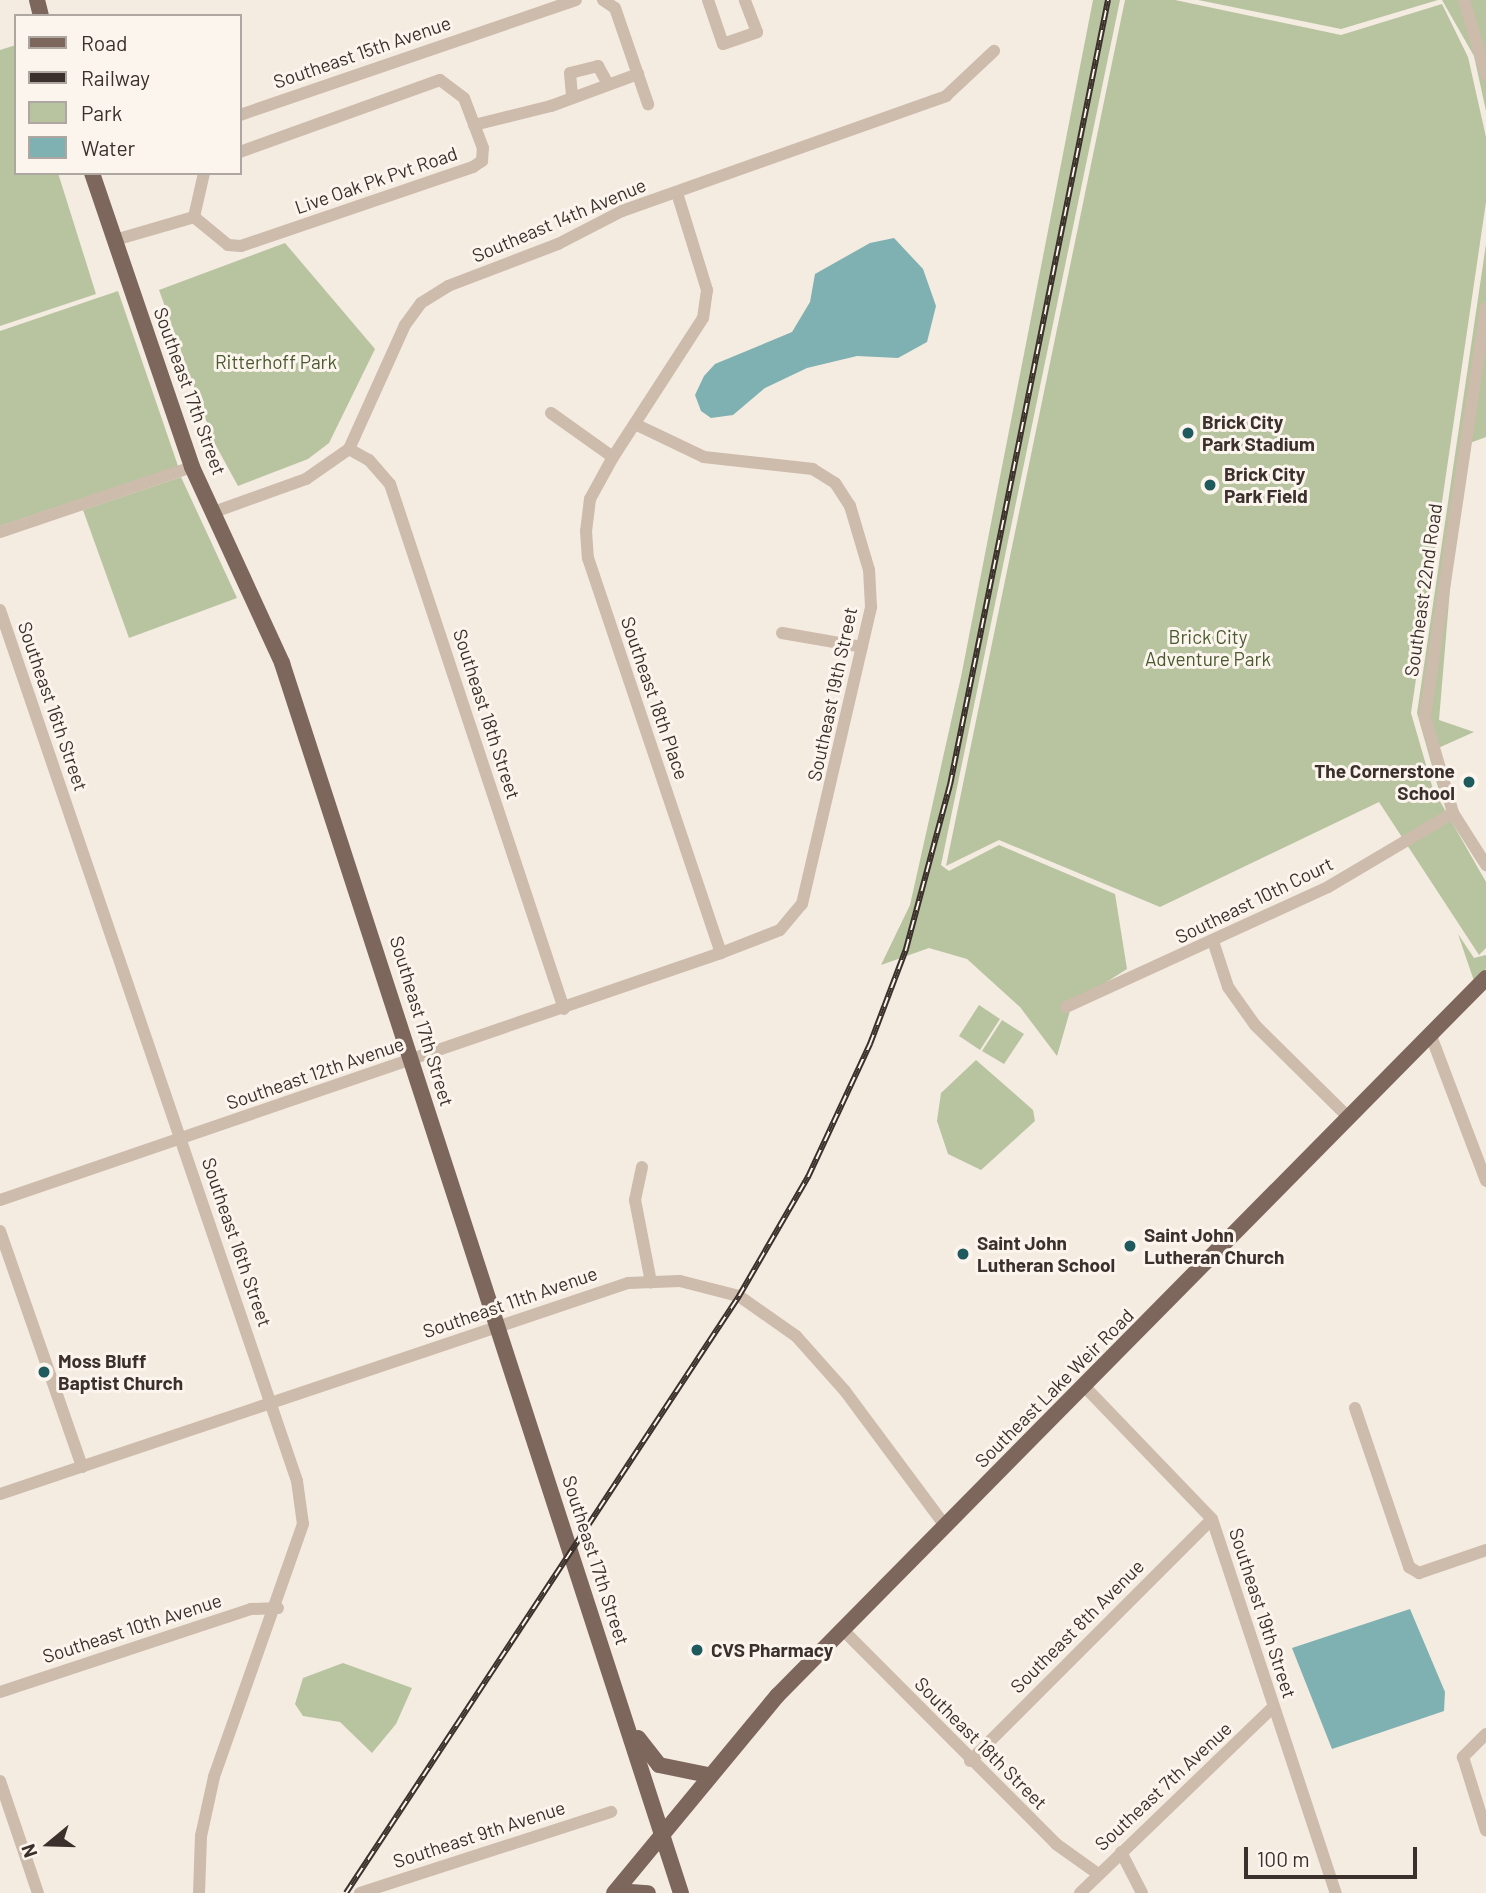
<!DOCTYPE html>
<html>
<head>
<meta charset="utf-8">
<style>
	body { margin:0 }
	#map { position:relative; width:1486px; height:1893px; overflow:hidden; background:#f4ebe1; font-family:Barlow,sans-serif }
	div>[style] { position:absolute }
	.green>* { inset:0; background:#b8c4a0 }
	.water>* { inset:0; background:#7fb0b2 }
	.minor>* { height:12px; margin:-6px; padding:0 6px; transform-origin:6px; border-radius:6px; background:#cdbbac }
	.major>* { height:16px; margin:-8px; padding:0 8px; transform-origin:8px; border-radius:8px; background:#7d675c }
	.rail>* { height:6px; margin-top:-3px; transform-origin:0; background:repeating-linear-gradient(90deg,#fbf5ee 0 10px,#3b302b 0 20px); box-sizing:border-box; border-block:2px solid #3b302b }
	.dots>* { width:19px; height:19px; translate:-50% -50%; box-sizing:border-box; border:4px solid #fbf5ee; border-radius:50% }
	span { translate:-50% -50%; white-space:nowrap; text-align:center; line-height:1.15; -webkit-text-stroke:6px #fbf5ee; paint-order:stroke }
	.street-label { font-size:19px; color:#3b302b }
	.park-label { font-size:19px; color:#4a5a2e }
	.poi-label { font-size:19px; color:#3b302b; font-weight:700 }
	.left { translate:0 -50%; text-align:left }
	.right { translate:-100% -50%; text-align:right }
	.legend { position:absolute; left:14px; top:14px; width:228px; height:161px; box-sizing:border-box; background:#fbf5ee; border:2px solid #aea6a0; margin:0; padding:9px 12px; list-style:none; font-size:21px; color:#3b302b }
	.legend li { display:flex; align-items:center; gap:14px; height:35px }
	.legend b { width:35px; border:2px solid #aea6a0 }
	.north { position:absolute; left:14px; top:1809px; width:70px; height:70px; -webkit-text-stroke:5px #fbf5ee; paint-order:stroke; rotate:251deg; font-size:19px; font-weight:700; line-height:28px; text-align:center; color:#3b302b }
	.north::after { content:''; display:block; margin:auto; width:24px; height:32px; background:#3b302b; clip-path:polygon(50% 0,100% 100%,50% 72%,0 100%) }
	.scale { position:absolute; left:1244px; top:1847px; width:173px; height:32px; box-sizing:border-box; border:4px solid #3b302b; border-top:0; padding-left:9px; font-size:21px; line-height:24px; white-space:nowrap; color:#3b302b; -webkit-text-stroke:5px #fbf5ee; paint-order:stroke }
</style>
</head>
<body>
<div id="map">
	<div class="green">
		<i style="clip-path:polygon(1093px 0,1120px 0,941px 865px,949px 871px,999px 845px,1115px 894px,1127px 969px,1072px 1004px,1057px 1056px,1020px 1007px,967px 959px,929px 948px,881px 965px,910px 905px,961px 677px)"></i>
		<i style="clip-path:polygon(1125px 0,1175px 0,1341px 35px,1442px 4px,1468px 57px,1486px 137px,1486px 202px,1411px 713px,1433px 789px,1486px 882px,1486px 948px,1479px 955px,1379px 802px,1160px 907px,999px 840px,946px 866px)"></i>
		<i style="clip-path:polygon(1198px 0,1438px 0,1341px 29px)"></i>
		<i style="clip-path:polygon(1442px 0,1486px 0,1486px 111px,1474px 56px)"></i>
		<i style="clip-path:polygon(16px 45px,16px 173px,58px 173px,96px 294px,0 326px,0 50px)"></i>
		<i style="clip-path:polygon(285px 243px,375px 349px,329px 443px,308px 459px,238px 486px,214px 442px,159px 290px)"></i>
		<i style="clip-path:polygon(1486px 244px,1486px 437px,1462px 446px,1439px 720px,1474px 732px,1436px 749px,1450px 796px,1486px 871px,1438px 787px,1417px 713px)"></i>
		<i style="clip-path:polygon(118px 291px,178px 466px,0 526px,0 331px)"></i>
		<i style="clip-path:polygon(181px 477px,237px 598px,129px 638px,83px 510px)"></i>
		<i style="clip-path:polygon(1458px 934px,1474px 958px,1486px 955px,1486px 969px,1474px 981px)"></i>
		<i style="clip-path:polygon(979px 1005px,1000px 1019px,980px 1050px,959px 1036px)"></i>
		<i style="clip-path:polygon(1002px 1020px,1024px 1034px,1004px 1064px,982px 1051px)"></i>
		<i style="clip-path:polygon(976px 1060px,1033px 1110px,1035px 1121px,981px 1170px,948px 1154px,937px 1121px,941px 1093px)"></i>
		<i style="clip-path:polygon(343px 1663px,412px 1688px,396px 1724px,372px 1753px,340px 1722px,303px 1716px,295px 1704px,303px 1678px)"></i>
	</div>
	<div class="water">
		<i style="clip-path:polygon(894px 238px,923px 269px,936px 306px,927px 342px,898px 358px,857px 356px,807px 368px,765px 388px,733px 415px,711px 418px,701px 411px,695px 395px,704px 376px,715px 364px,792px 332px,810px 302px,815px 274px,870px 243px)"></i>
		<i style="clip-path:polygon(1410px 1609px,1445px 1692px,1444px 1711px,1332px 1749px,1292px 1648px)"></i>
	</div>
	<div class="minor">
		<i style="left:603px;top:0;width:14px;rotate:34deg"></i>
		<i style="left:615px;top:8px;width:102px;rotate:71deg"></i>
		<i style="left:708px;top:0;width:46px;rotate:71.2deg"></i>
		<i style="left:723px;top:44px;width:36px;rotate:-19deg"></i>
		<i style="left:757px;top:32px;width:34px;rotate:-111deg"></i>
		<i style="left:1464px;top:0;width:77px;rotate:73.4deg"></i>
		<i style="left:572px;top:96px;width:23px;rotate:-95deg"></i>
		<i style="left:570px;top:73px;width:29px;rotate:-14deg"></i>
		<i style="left:598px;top:66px;width:21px;rotate:61deg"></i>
		<i style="left:240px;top:115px;width:355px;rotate:-18.9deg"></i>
		<i style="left:474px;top:125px;width:79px;rotate:-13.9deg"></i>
		<i style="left:551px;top:106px;width:93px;rotate:-20.2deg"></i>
		<i style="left:677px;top:193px;width:102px;rotate:72.8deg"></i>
		<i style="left:707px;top:290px;width:28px;rotate:98deg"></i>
		<i style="left:703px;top:318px;width:166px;rotate:122.9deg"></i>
		<i style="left:613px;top:457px;width:48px;rotate:118.7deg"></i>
		<i style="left:590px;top:499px;width:32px;rotate:97deg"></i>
		<i style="left:586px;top:531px;width:27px;rotate:86deg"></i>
		<i style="left:588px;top:558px;width:417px;rotate:71.4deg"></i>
		<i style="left:194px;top:217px;width:45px;rotate:-77.2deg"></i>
		<i style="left:115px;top:240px;width:82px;rotate:-16.2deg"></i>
		<i style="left:194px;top:217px;width:44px;rotate:39.5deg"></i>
		<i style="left:228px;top:245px;width:13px;rotate:4deg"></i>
		<i style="left:241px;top:246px;width:245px;rotate:-18.8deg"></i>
		<i style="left:473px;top:167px;width:11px;rotate:-34deg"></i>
		<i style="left:482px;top:161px;width:13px;rotate:-86deg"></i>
		<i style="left:483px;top:148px;width:53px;rotate:-110.8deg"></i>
		<i style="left:464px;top:98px;width:30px;rotate:-143deg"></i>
		<i style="left:440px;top:80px;width:213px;rotate:160.2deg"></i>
		<i style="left:1486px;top:308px;width:414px;rotate:98.5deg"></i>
		<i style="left:1425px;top:717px;width:100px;rotate:73.7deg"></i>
		<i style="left:1453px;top:813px;width:62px;rotate:57.6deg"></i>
		<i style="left:551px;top:413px;width:76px;rotate:35.4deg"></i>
		<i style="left:349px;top:449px;width:23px;rotate:29deg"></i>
		<i style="left:369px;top:460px;width:32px;rotate:49deg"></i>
		<i style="left:390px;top:484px;width:553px;rotate:71.66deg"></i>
		<i style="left:214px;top:512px;width:98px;rotate:-19.7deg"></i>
		<i style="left:306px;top:479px;width:52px;rotate:-34.9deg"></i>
		<i style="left:349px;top:449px;width:136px;rotate:-65.7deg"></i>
		<i style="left:405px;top:325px;width:27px;rotate:-54deg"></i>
		<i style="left:421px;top:303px;width:32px;rotate:-32deg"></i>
		<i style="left:448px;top:286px;width:118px;rotate:-20.9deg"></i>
		<i style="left:558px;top:244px;width:72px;rotate:-27.3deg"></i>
		<i style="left:622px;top:211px;width:344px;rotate:-19.5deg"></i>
		<i style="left:946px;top:96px;width:66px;rotate:-43.2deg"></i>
		<i style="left:0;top:532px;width:203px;rotate:-18.7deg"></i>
		<i style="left:0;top:610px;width:920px;rotate:71.17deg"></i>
		<i style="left:297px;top:1481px;width:43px;rotate:82.1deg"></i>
		<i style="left:303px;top:1524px;width:268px;rotate:109.4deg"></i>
		<i style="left:214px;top:1777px;width:60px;rotate:102.4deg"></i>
		<i style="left:201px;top:1836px;width:57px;rotate:92deg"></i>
		<i style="left:782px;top:633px;width:81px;rotate:9.9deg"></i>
		<i style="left:1213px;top:941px;width:48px;rotate:71.9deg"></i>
		<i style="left:1228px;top:987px;width:47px;rotate:54.6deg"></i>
		<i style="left:1255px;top:1025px;width:132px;rotate:44.7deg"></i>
		<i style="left:1066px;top:1007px;width:288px;rotate:-24.6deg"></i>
		<i style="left:1328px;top:887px;width:145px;rotate:-30.6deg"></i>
		<i style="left:1431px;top:1036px;width:155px;rotate:69.2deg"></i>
		<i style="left:642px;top:1167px;width:34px;rotate:102deg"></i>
		<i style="left:635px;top:1200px;width:84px;rotate:79deg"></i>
		<i style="left:0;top:1200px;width:762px;rotate:-18.91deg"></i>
		<i style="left:721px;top:953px;width:63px;rotate:-21.3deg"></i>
		<i style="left:780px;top:930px;width:34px;rotate:-50deg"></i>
		<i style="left:802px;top:904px;width:305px;rotate:-76.9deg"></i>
		<i style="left:871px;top:607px;width:37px;rotate:-93deg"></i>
		<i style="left:869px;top:570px;width:67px;rotate:-106.5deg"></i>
		<i style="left:850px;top:506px;width:27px;rotate:-123deg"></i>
		<i style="left:835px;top:483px;width:26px;rotate:-148deg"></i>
		<i style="left:813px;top:469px;width:110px;rotate:-173.7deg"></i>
		<i style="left:704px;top:457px;width:74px;rotate:-154.5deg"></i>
		<i style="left:0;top:1231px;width:250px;rotate:70.8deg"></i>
		<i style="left:1085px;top:1387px;width:183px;rotate:46.1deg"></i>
		<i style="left:1212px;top:1519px;width:394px;rotate:71.7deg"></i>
		<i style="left:1355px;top:1408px;width:168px;rotate:71.2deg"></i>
		<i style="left:1409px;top:1567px;width:12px;rotate:31deg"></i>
		<i style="left:1419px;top:1573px;width:71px;rotate:-18.9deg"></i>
		<i style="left:0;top:1494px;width:662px;rotate:-18.57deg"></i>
		<i style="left:628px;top:1283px;width:52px;rotate:-2.2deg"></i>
		<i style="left:680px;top:1281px;width:61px;rotate:14.3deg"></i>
		<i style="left:739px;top:1296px;width:70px;rotate:35.1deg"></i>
		<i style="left:796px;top:1336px;width:74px;rotate:48.3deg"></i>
		<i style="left:845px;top:1391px;width:169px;rotate:53.4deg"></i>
		<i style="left:845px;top:1632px;width:299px;rotate:45.1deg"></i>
		<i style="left:1056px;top:1844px;width:52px;rotate:35.5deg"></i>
		<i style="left:0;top:1692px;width:264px;rotate:-18.3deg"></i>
		<i style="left:251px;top:1609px;width:27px;rotate:-2deg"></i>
		<i style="left:1486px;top:1734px;width:33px;rotate:135deg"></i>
		<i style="left:1463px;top:1757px;width:77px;rotate:72.7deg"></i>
		<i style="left:970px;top:1761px;width:342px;rotate:-45deg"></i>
		<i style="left:0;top:1781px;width:118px;rotate:71.3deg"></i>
		<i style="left:1121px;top:1852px;width:46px;rotate:62.9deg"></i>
		<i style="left:360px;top:1893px;width:264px;rotate:-17.9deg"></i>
		<i style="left:1080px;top:1893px;width:268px;rotate:-43.9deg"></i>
	</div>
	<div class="major">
		<i style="left:37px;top:0;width:16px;rotate:76deg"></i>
		<i style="left:92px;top:173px;width:311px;rotate:71.2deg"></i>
		<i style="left:192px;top:467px;width:216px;rotate:65.3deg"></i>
		<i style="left:282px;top:663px;width:1293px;rotate:72.03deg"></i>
		<i style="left:638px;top:1738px;width:34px;rotate:52deg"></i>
		<i style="left:659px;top:1765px;width:50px;rotate:11.5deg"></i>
		<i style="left:616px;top:1891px;width:32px;rotate:4deg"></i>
		<i style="left:614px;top:1893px;width:256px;rotate:-50.4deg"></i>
		<i style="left:777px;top:1696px;width:1009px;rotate:-45.36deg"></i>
	</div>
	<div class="rail">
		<i style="left:346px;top:1893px;width:715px;rotate:-56.64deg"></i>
		<i style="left:739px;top:1296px;width:138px;rotate:-59.9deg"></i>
		<i style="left:808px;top:1177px;width:147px;rotate:-65deg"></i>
		<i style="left:870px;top:1044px;width:102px;rotate:-69.2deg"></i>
		<i style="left:906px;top:949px;width:170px;rotate:-75deg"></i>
		<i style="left:950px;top:785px;width:801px;rotate:-78.62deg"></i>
	</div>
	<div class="dots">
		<i style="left:1188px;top:433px;background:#1f5a5e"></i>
		<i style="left:1210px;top:485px;background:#1f5a5e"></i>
		<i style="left:1469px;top:782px;background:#1f5a5e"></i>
		<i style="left:1130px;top:1246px;background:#1f5a5e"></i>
		<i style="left:963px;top:1254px;background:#1f5a5e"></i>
		<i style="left:44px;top:1372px;background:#1f5a5e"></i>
		<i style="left:697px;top:1650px;background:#1f5a5e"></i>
	</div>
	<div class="street-label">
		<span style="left:362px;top:52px;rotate:-19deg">Southeast 15th Avenue</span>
		<span style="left:376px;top:180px;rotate:-19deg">Live Oak Pk Pvt Road</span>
		<span style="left:559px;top:220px;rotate:-23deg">Southeast 14th Avenue</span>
		<span style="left:190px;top:391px;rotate:70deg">Southeast 17th Street</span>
		<span style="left:1423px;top:590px;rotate:-82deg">Southeast 22nd Road</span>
		<span style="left:832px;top:694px;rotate:-78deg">Southeast 19th Street</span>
		<span style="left:655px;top:698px;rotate:71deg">Southeast 18th Place</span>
		<span style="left:53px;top:706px;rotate:71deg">Southeast 16th Street</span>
		<span style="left:487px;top:714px;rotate:72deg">Southeast 18th Street</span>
		<span style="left:1254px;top:900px;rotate:-26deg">Southeast 10th Court</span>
		<span style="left:422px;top:1021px;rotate:73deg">Southeast 17th Street</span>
		<span style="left:315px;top:1073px;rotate:-19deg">Southeast 12th Avenue</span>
		<span style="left:237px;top:1242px;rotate:71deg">Southeast 16th Street</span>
		<span style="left:510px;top:1302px;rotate:-19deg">Southeast 11th Avenue</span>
		<span style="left:1054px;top:1388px;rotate:-45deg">Southeast Lake Weir Road</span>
		<span style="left:596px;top:1560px;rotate:72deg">Southeast 17th Street</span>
		<span style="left:1263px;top:1613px;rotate:72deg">Southeast 19th Street</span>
		<span style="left:1077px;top:1626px;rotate:-45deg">Southeast 8th Avenue</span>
		<span style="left:132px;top:1628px;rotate:-18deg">Southeast 10th Avenue</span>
		<span style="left:981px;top:1743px;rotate:45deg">Southeast 18th Street</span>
		<span style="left:1163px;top:1786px;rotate:-43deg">Southeast 7th Avenue</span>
		<span style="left:479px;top:1834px;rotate:-18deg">Southeast 9th Avenue</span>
	</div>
	<div class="park-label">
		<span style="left:276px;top:362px">Ritterhoff Park</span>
		<span style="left:1208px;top:648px">Brick City<br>Adventure Park</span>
	</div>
	<div class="poi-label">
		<span class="left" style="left:1202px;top:433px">Brick City<br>Park Stadium</span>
		<span class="left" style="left:1224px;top:485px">Brick City<br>Park Field</span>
		<span class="right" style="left:1455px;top:782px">The Cornerstone<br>School</span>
		<span class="left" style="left:1144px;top:1246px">Saint John<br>Lutheran Church</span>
		<span class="left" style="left:977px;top:1254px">Saint John<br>Lutheran School</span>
		<span class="left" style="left:58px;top:1372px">Moss Bluff<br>Baptist Church</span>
		<span class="left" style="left:711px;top:1650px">CVS Pharmacy</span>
	</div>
	<ul class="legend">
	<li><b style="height:9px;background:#7d675c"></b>Road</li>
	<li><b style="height:9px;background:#3b302b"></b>Railway</li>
	<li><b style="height:19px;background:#b8c4a0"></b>Park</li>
	<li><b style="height:19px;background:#7fb0b2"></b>Water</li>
	</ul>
	<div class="north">N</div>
	<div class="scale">100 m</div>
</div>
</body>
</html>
